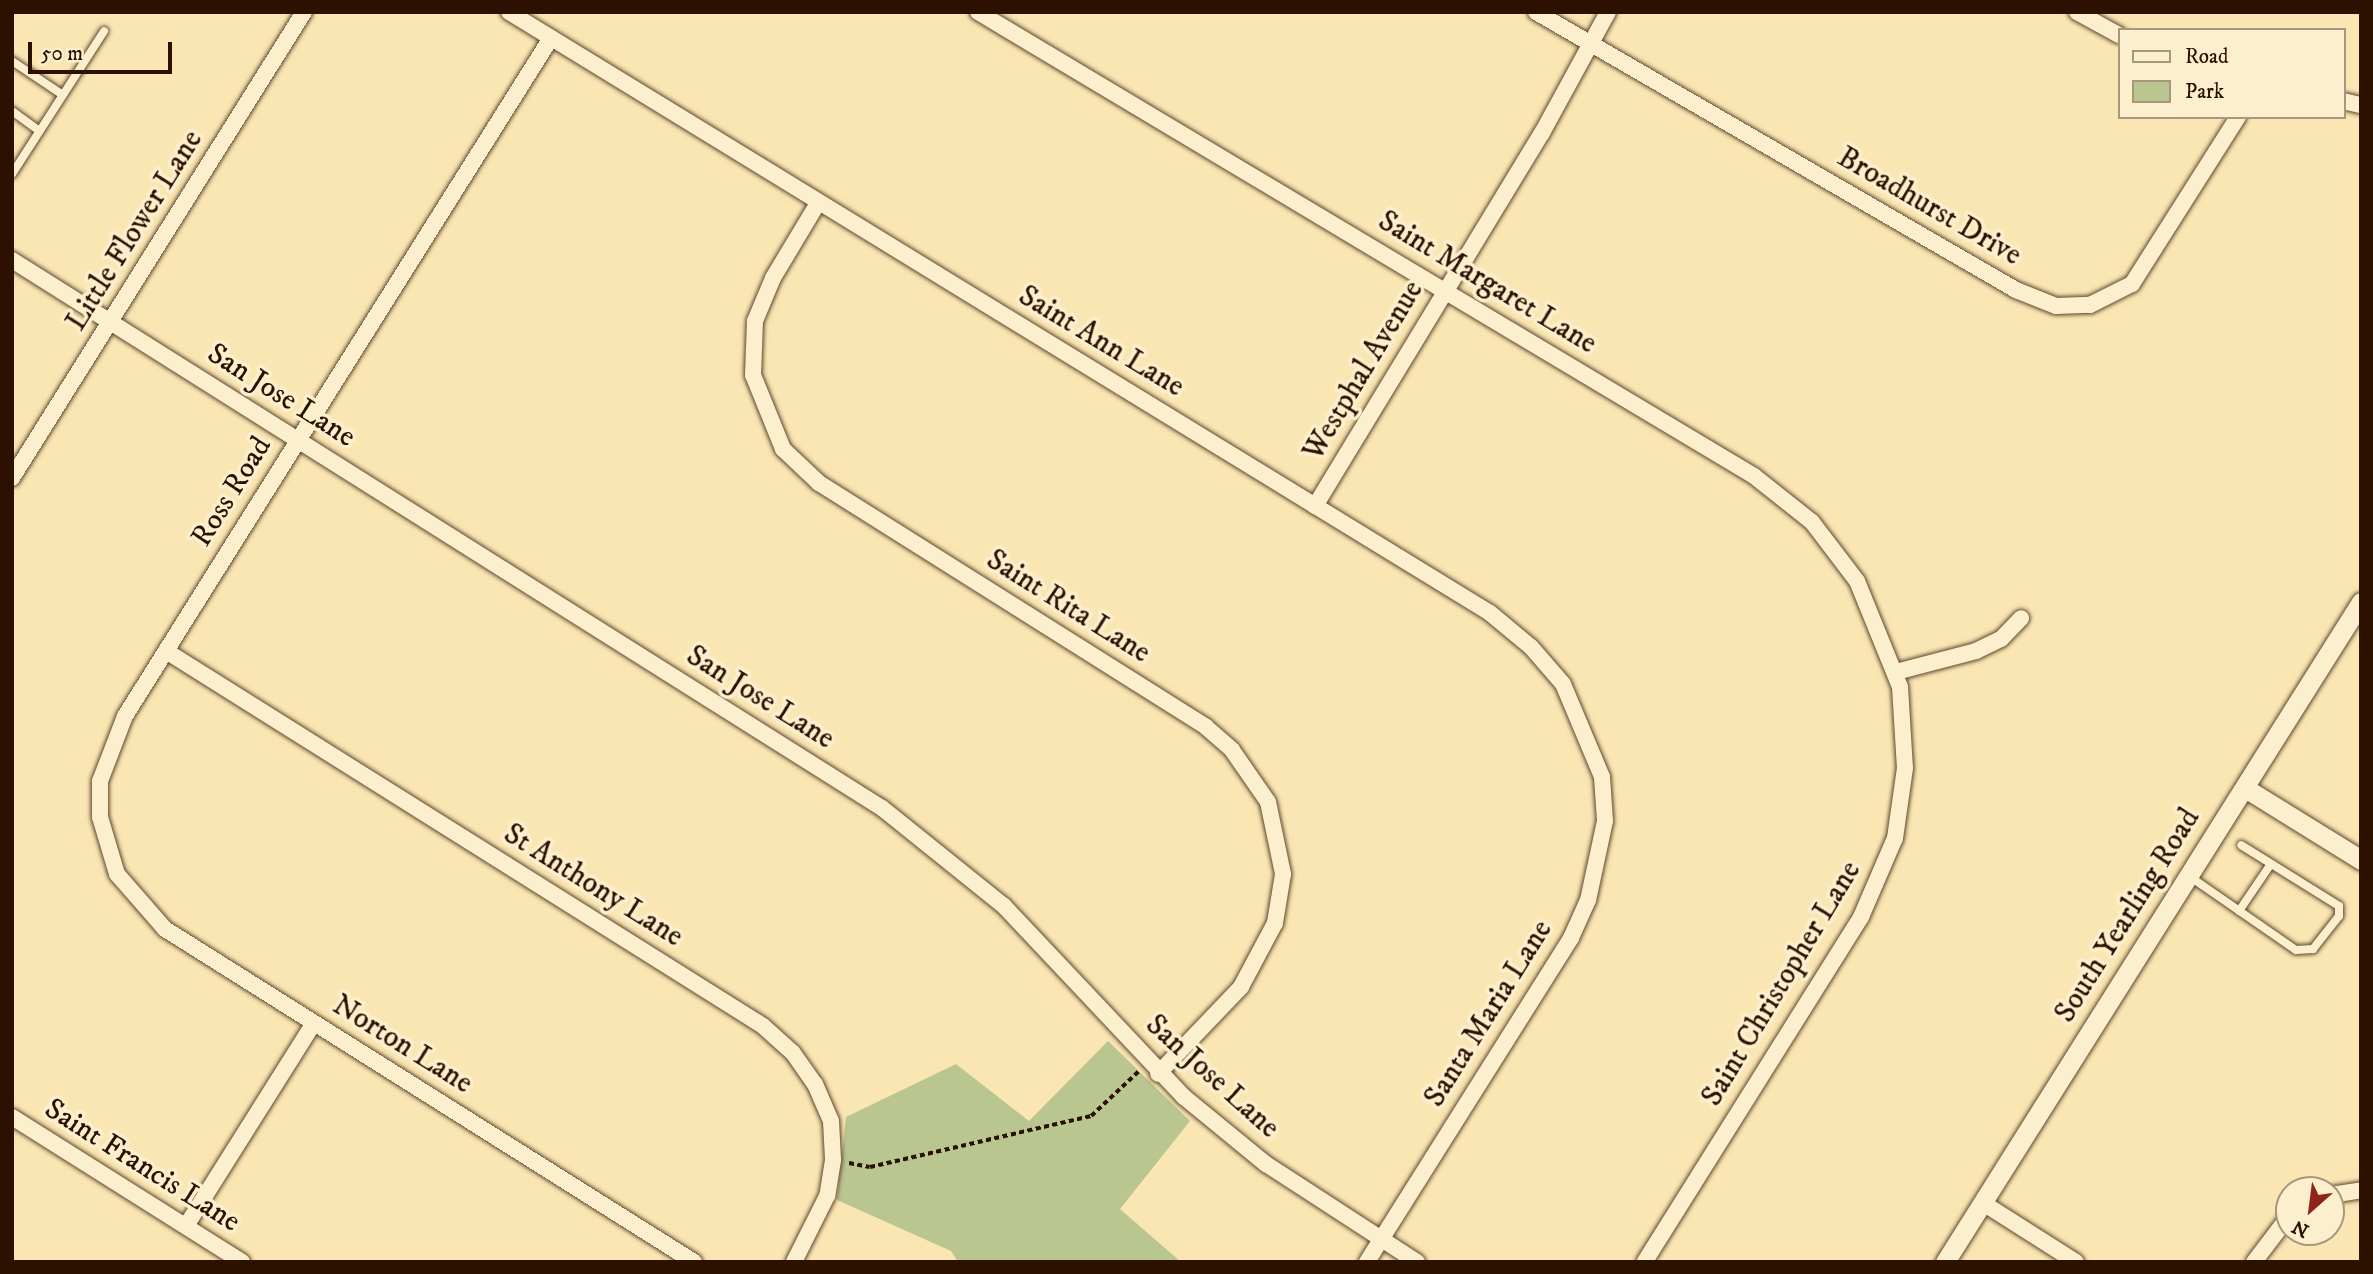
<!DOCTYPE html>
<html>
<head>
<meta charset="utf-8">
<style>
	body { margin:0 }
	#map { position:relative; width:2373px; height:1274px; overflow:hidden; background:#fae6b3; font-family:"IM FELL DW Pica",serif }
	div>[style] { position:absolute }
	.green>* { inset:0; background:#b9c690 }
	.path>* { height:3.5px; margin-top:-1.75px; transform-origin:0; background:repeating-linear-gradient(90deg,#2d1100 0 5px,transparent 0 8.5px) }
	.roads { filter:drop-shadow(0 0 2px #60462d) drop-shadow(0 0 2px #60462d) }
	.service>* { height:8px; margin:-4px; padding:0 4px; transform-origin:4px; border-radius:4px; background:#fcefce }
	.minor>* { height:16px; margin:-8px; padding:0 8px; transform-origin:8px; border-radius:8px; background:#fcefce }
	.tertiary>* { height:19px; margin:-9.5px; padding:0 9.5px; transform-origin:9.5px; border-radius:9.5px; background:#fcefce }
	span { translate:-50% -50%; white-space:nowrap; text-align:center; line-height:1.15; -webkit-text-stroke:7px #fcefce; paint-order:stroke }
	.street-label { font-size:30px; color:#2d1100 }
	.frame { position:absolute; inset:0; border:14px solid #2d1100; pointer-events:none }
	.legend { position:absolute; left:2118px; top:28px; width:228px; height:91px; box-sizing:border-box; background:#fcefce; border:2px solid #a9967c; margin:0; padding:9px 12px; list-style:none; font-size:21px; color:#2d1100 }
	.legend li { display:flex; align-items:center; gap:14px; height:35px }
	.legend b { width:35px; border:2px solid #a9967c }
	.north { position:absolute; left:2275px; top:1176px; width:70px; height:70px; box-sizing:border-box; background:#fcefce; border:2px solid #a9967c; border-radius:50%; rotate:208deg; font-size:19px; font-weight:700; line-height:28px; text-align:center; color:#2d1100 }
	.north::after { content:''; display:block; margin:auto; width:24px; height:32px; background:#8f2418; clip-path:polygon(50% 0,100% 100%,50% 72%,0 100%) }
	.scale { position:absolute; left:28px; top:42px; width:144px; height:32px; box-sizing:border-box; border:4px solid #2d1100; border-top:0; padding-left:9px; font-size:21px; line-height:24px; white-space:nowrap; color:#2d1100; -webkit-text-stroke:5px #fcefce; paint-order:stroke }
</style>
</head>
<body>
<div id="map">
	<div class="green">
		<i style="clip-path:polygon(1108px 1041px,1190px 1121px,1120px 1209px,1181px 1262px,958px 1262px,951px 1251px,837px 1200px,846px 1117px,956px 1064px,1029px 1121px)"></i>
	</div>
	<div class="path">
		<i style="left:849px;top:1163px;width:21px;rotate:11deg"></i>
		<i style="left:870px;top:1167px;width:227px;rotate:-13deg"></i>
		<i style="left:1091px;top:1116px;width:66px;rotate:-43.2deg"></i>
	</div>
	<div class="roads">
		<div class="service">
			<i style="left:12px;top:61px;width:61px;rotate:33.7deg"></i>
			<i style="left:12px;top:111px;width:34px;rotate:36deg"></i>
			<i style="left:12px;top:174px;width:170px;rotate:-57.2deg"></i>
			<i style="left:2189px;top:876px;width:130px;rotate:34.7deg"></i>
			<i style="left:2296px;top:950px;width:17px;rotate:-3deg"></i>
			<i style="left:2313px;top:949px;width:42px;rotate:-51.8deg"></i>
			<i style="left:2339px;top:916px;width:10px;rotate:-90deg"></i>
			<i style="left:2339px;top:906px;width:115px;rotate:-148.1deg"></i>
			<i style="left:2239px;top:911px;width:57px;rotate:-55.8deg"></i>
		</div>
		<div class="minor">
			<i style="left:509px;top:12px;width:1150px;rotate:31.49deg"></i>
			<i style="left:1490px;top:613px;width:53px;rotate:39.7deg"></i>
			<i style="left:1531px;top:647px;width:49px;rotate:49.1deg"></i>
			<i style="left:1563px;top:684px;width:101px;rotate:67.2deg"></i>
			<i style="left:1602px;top:777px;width:44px;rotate:86.1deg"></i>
			<i style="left:1605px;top:821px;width:81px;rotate:102.1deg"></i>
			<i style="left:1588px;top:900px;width:42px;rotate:114.1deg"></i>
			<i style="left:1571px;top:938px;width:383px;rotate:122.2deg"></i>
			<i style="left:978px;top:12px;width:904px;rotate:30.88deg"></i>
			<i style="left:1754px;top:476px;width:74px;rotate:38.4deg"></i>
			<i style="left:1812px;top:522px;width:74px;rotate:52.7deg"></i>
			<i style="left:1857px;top:581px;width:114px;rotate:67.9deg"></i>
			<i style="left:1900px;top:687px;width:81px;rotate:86.5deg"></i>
			<i style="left:1905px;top:768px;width:71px;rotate:98.1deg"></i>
			<i style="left:1895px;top:838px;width:86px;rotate:113.3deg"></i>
			<i style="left:1861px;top:917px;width:407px;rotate:122.1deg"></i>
			<i style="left:1536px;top:12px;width:555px;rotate:30.08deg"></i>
			<i style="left:2016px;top:290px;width:43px;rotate:21.8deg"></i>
			<i style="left:2056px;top:306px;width:34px;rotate:-2deg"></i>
			<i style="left:2090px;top:305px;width:47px;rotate:-26.6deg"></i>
			<i style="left:2132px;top:284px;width:198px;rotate:-57.6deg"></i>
			<i style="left:2077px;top:12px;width:48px;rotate:28.7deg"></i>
			<i style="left:551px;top:38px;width:801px;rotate:122.14deg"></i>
			<i style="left:125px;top:716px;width:70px;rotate:111deg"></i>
			<i style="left:100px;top:781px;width:36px;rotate:90deg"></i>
			<i style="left:100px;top:817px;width:59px;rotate:73.4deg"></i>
			<i style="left:117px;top:874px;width:73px;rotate:48.9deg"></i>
			<i style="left:165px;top:929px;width:625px;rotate:32.19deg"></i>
			<i style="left:2343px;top:101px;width:18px;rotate:13deg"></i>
			<i style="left:818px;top:203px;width:87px;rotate:121deg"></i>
			<i style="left:773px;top:278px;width:47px;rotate:112.7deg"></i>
			<i style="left:755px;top:321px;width:54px;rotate:92.1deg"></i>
			<i style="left:753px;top:375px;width:80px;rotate:67.9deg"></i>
			<i style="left:783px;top:449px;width:50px;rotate:43.4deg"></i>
			<i style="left:819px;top:483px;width:457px;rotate:32.2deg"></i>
			<i style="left:1206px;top:727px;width:35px;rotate:41deg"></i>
			<i style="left:1232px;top:750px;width:63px;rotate:55.3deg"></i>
			<i style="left:1268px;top:802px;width:74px;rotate:78.2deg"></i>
			<i style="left:1283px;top:874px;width:50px;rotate:99.3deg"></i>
			<i style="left:1275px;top:923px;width:72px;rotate:118deg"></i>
			<i style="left:1241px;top:987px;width:120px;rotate:133.7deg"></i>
			<i style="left:12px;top:260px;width:1028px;rotate:32.21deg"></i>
			<i style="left:882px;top:808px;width:156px;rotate:38.8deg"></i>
			<i style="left:1004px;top:906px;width:262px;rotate:46.7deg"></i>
			<i style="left:1184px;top:1097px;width:106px;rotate:39.3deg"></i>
			<i style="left:1266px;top:1164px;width:180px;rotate:33deg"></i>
			<i style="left:12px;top:478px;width:550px;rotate:-57.93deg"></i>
			<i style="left:1315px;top:506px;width:437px;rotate:-58.7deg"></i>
			<i style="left:1542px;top:133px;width:138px;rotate:-61.4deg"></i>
			<i style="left:166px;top:651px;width:705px;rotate:32.13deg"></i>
			<i style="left:763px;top:1026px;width:40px;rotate:42deg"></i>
			<i style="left:793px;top:1053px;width:38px;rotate:55deg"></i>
			<i style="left:815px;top:1084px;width:40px;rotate:66.6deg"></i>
			<i style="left:831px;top:1121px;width:39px;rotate:87deg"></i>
			<i style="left:833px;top:1160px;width:36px;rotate:99deg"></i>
			<i style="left:827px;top:1196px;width:74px;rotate:116.6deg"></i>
			<i style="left:1896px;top:672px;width:83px;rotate:-14.7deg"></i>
			<i style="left:1976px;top:651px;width:28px;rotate:-26deg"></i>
			<i style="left:2001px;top:639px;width:29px;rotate:-46deg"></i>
			<i style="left:12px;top:1117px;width:272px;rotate:32.2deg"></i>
			<i style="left:2331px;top:1195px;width:30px;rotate:-9deg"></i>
			<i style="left:1983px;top:1203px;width:110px;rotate:32.4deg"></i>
			<i style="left:186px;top:1226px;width:240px;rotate:-57.8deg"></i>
			<i style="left:2254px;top:1262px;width:58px;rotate:-52.7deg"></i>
		</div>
		<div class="tertiary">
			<i style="left:2245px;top:788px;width:137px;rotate:31.8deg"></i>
			<i style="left:1945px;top:1262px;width:780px;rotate:-57.78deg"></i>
		</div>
	</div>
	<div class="street-label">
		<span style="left:1929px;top:207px;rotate:30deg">Broadhurst Drive</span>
		<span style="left:135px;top:231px;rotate:-58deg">Little Flower Lane</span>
		<span style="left:1487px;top:283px;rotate:31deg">Saint Margaret Lane</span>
		<span style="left:1101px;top:342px;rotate:31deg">Saint Ann Lane</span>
		<span style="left:1364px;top:371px;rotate:-59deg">Westphal Avenue</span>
		<span style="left:281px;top:396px;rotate:32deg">San Jose Lane</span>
		<span style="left:232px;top:492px;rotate:-58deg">Ross Road</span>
		<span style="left:1068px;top:607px;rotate:32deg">Saint Rita Lane</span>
		<span style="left:760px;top:698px;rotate:32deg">San Jose Lane</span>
		<span style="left:593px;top:886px;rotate:32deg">St Anthony Lane</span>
		<span style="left:2128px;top:916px;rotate:-58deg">South Yearling Road</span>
		<span style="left:1782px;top:984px;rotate:-59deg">Saint Christopher Lane</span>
		<span style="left:1489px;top:1014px;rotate:-58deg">Santa Maria Lane</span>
		<span style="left:402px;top:1045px;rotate:32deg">Norton Lane</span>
		<span style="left:1212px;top:1077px;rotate:42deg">San Jose Lane</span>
		<span style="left:142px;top:1166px;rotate:32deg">Saint Francis Lane</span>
	</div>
	<div class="frame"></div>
	<ul class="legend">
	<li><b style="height:9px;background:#fcefce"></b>Road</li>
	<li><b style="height:19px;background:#b9c690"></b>Park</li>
	</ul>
	<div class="north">N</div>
	<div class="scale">50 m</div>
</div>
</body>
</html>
